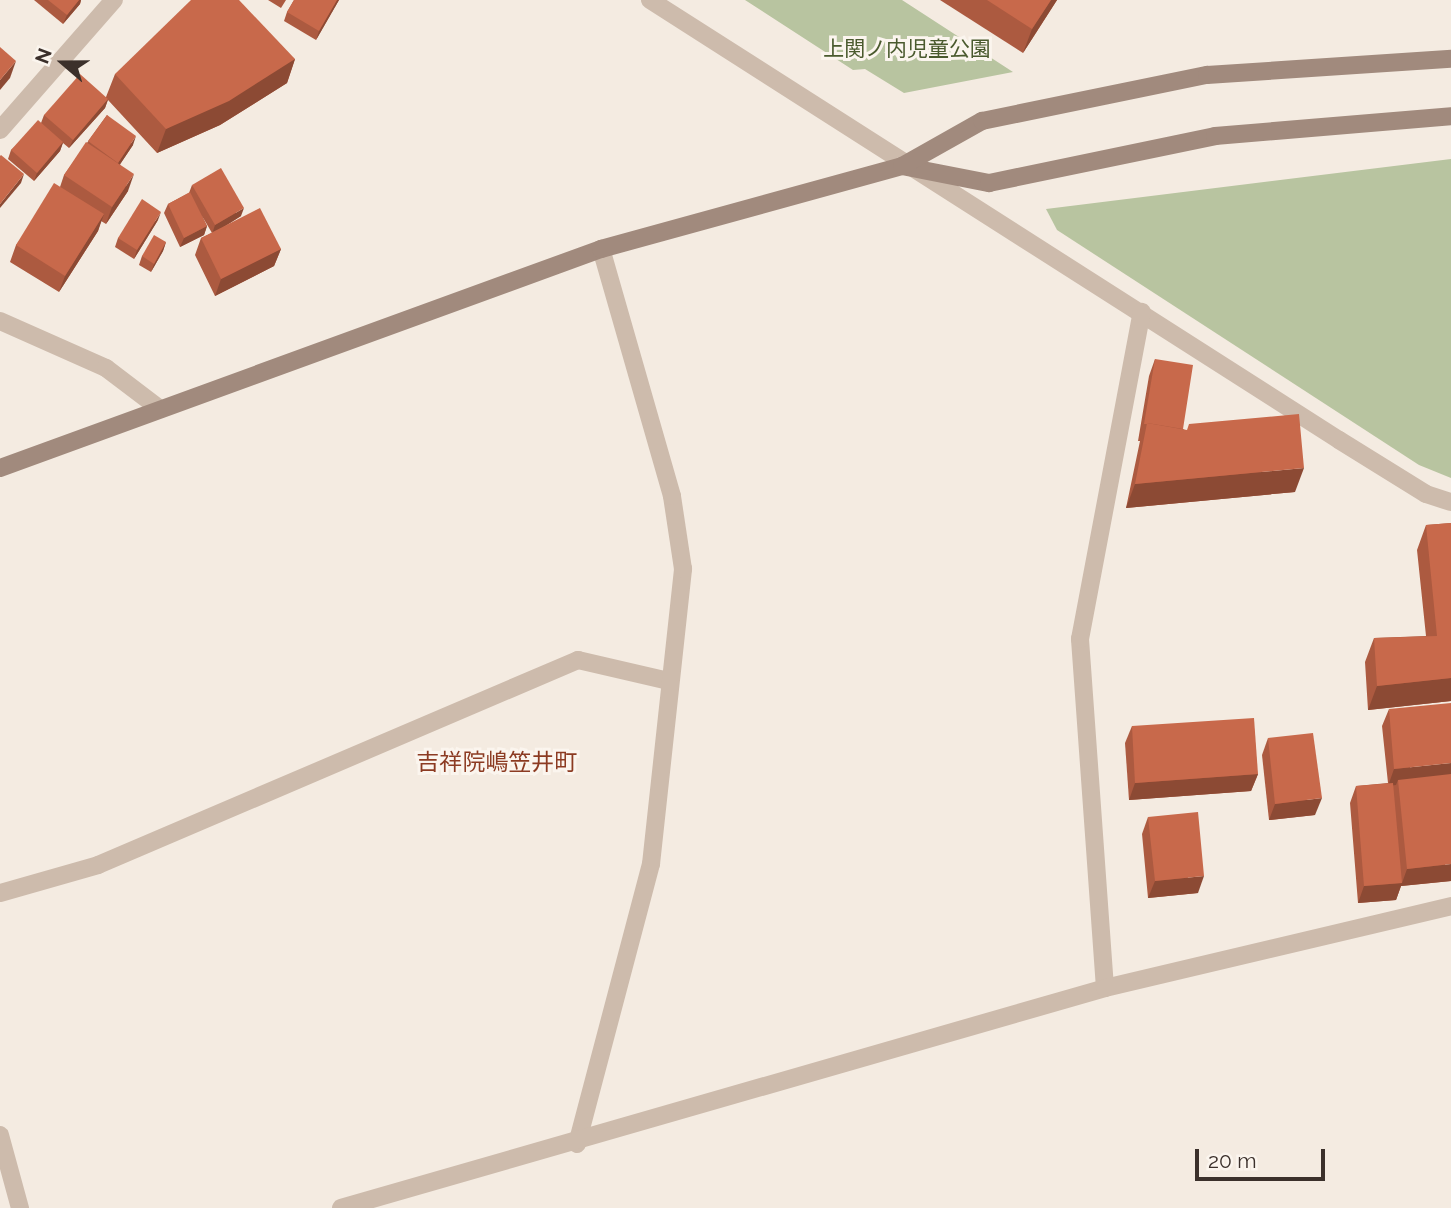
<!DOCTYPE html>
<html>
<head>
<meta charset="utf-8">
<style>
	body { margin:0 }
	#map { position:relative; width:1451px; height:1208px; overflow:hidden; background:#f4ebe1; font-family:Raleway,"Noto Sans JP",sans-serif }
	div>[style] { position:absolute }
	.green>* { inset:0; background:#b8c4a0 }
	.street>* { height:18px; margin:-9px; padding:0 9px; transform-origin:9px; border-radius:9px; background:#cdbbac }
	.secondary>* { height:18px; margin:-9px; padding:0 9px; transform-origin:9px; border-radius:9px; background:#a18a7d }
	.wall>* { inset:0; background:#ac5a40 }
	.shaded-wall>* { inset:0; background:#8c4a34 }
	.building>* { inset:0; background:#c8694b }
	span { translate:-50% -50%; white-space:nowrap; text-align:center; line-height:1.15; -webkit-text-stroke:6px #fbf5ee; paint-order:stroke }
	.park-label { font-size:21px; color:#4a5a2e }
	.neighbourhood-label { font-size:23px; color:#8c3b22 }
	.north { position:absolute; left:28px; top:28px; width:70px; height:70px; -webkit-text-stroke:5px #fbf5ee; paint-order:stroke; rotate:290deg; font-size:19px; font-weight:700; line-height:28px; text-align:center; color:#3b302b }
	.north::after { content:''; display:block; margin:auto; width:24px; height:32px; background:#3b302b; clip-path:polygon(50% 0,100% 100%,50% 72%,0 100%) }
	.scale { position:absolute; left:1195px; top:1149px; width:130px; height:32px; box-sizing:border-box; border:4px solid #3b302b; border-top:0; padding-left:9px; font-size:21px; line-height:24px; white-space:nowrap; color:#3b302b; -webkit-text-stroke:5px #fbf5ee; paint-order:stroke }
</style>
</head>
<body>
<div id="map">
	<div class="green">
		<i style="clip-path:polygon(745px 0,902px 0,1013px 72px,904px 93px,865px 69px,853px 70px)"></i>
		<i style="clip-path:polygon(1451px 159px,1451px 478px,1419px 465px,1057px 230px,1046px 209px)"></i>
	</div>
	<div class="street">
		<i style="left:650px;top:0;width:818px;rotate:32.56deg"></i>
		<i style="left:1339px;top:440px;width:102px;rotate:31.8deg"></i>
		<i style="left:1426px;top:494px;width:26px;rotate:18deg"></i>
		<i style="left:0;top:130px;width:173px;rotate:-48.8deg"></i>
		<i style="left:0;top:321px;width:116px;rotate:23.9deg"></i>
		<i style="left:106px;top:368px;width:68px;rotate:37.2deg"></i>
		<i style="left:0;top:893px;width:102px;rotate:-15.9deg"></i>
		<i style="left:98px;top:865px;width:522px;rotate:-23.13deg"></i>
		<i style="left:578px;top:660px;width:92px;rotate:13.1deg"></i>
		<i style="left:1105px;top:988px;width:350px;rotate:-94.1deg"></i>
		<i style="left:1080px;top:639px;width:333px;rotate:-79.3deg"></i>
		<i style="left:0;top:1135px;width:76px;rotate:74.7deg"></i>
		<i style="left:577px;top:1144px;width:290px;rotate:-75.2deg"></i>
		<i style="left:651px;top:864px;width:297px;rotate:-83.8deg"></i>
		<i style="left:683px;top:569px;width:74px;rotate:-98.6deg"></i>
		<i style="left:672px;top:496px;width:257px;rotate:-106deg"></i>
		<i style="left:341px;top:1208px;width:795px;rotate:-16.06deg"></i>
		<i style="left:1105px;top:988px;width:356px;rotate:-13.3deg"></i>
	</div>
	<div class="secondary">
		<i style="left:902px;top:166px;width:89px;rotate:11.1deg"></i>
		<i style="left:989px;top:183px;width:231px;rotate:-11.7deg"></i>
		<i style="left:1215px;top:136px;width:237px;rotate:-4.8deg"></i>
		<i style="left:0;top:468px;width:640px;rotate:-20.02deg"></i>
		<i style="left:601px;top:249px;width:312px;rotate:-15.4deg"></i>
		<i style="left:902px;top:166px;width:92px;rotate:-29.4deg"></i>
		<i style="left:982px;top:121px;width:230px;rotate:-11.6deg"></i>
		<i style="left:1207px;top:75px;width:245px;rotate:-3.8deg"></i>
	</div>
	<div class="wall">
		<i style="clip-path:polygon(34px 0,81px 0,80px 4px,63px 24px)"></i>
		<i style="clip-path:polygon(268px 0,286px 0,281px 8px)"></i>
		<i style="clip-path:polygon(294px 0,339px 0,316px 40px,284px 21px,287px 12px)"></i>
		<i style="clip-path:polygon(940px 0,1057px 0,1023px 53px)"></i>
		<i style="clip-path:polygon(295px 59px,287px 83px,220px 125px,157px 153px,108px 100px,105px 108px,69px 148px,63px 143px,60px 151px,34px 181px,8px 159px,11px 150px,41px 123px,44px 115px,106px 97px,115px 74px)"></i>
		<i style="clip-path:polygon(107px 115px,133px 145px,120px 164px,128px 191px,106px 224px,101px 221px,98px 231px,59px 292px,10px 262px,16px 245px,60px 187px,64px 175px)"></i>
		<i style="clip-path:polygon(192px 185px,241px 216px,224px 227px,281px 249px,274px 266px,215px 296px,195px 255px,201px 238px,212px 233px,202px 216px,207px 226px,204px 235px,180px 247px,164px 213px,168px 204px,189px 193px)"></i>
		<i style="clip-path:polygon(158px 220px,134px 259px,115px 247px,118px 238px)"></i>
		<i style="clip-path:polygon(166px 242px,163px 251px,151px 272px,139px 265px,142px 256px)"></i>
		<i style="clip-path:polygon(1155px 359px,1183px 429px,1295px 492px,1126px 508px,1140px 441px,1138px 441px,1149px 376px)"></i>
		<i style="clip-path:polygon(1451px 523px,1451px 701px,1368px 710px,1365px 662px,1374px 638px,1426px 636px,1417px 550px,1426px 525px)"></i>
		<i style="clip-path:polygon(1389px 709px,1451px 881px,1401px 886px,1396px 900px,1358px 903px,1350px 803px,1356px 786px,1388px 783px,1382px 726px)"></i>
		<i style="clip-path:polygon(1132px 726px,1258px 774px,1251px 791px,1129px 800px,1125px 743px)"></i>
		<i style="clip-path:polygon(1268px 738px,1315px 815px,1269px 820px,1262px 755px)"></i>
		<i style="clip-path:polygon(1148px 817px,1198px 893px,1148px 898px,1142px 834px)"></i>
	</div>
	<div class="shaded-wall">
		<i style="clip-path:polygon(79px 0,81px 0,80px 4px,63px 24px,67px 15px)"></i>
		<i style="clip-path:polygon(337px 0,339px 0,316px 40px,319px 31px)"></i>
		<i style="clip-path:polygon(1051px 0,1057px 0,1023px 53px,1032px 29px)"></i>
		<i style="clip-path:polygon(295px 59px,287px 83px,220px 125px,157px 153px,166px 129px)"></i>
		<i style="clip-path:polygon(16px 61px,10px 78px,0 90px,0 80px)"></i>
		<i style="clip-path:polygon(108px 99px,105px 108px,69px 148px,73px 140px)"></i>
		<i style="clip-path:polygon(136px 136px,133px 145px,115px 172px,118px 163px)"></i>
		<i style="clip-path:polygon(63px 142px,60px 151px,34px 181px,37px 173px)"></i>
		<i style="clip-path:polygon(24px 174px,21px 183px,0 208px,0 204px)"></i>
		<i style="clip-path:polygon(134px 174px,128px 191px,106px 224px,112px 207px)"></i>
		<i style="clip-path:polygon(244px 208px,241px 216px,212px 234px,215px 225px)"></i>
		<i style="clip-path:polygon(161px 212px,158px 220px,134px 259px,137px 250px)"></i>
		<i style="clip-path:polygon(104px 214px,98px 231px,59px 292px,65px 276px)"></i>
		<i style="clip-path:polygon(207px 226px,204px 235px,180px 247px,184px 238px)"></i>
		<i style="clip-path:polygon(166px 242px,163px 251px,151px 272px,154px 264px)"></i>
		<i style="clip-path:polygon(281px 249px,274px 266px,215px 296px,221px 279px)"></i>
		<i style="clip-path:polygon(1304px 468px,1295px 492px,1126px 508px,1135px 484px)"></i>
		<i style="clip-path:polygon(1451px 678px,1451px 701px,1368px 710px,1377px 686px)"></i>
		<i style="clip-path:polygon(1451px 763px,1451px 780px,1398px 780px,1396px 785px,1388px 786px,1394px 769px)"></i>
		<i style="clip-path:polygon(1258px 774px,1251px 791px,1129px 800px,1135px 783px)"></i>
		<i style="clip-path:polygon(1322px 798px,1315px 815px,1269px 820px,1275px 804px)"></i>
		<i style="clip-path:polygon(1451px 864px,1451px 881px,1401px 886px,1396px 900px,1358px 903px,1364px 886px,1402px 883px,1407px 869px)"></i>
		<i style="clip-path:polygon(1204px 876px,1198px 893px,1148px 898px,1155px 881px)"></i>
	</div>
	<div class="building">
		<i style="clip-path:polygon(48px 0,79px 0,67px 15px)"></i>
		<i style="clip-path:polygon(191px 0,239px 0,295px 59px,229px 101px,166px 129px,115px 74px)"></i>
		<i style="clip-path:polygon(294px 0,337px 0,319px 31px,287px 12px)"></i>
		<i style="clip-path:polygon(987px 0,1051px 0,1032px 29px)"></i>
		<i style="clip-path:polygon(0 47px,16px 61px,0 80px)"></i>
		<i style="clip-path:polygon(80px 74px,108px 99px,73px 140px,44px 115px)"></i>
		<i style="clip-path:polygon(107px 115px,136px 136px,118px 163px,88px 141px)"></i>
		<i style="clip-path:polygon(38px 120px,63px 142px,37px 173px,11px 150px)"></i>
		<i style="clip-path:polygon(86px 142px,134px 174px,112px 207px,64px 175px)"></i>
		<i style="clip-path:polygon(1px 155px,24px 174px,0 204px,0 156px)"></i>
		<i style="clip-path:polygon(221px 168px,244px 208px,215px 225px,192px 185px)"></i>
		<i style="clip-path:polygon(54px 183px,104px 214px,65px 276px,16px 245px)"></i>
		<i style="clip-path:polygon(190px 192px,207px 226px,184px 238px,168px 204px)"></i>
		<i style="clip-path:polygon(142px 199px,161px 212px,137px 250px,118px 238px)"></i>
		<i style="clip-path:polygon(260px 208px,281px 249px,221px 279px,201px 238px)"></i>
		<i style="clip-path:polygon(154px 235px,166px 242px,154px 264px,142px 256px)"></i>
		<i style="clip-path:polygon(1155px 359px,1193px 365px,1183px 429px,1147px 423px,1147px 424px,1144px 424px)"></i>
		<i style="clip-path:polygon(1299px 414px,1304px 468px,1135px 484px,1147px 423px,1187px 430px,1189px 424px)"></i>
		<i style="clip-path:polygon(1451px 523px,1451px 678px,1377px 686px,1374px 638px,1437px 636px,1426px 525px)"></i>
		<i style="clip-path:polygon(1451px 703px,1451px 763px,1394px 769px,1389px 709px)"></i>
		<i style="clip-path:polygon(1254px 718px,1258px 774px,1135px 783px,1132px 726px)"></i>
		<i style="clip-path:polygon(1313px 733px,1322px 798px,1275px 804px,1268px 738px)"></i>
		<i style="clip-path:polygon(1451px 774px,1451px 864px,1407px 869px,1398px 780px)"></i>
		<i style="clip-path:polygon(1393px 783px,1402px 883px,1364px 886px,1356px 786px)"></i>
		<i style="clip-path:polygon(1198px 812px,1204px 876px,1155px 881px,1148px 817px)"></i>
	</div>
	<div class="park-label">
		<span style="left:907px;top:49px">上関ノ内児童公園</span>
	</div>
	<div class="neighbourhood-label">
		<span style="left:497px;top:762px">吉祥院嶋笠井町</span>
	</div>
	<div class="north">N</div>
	<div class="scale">20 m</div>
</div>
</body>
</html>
